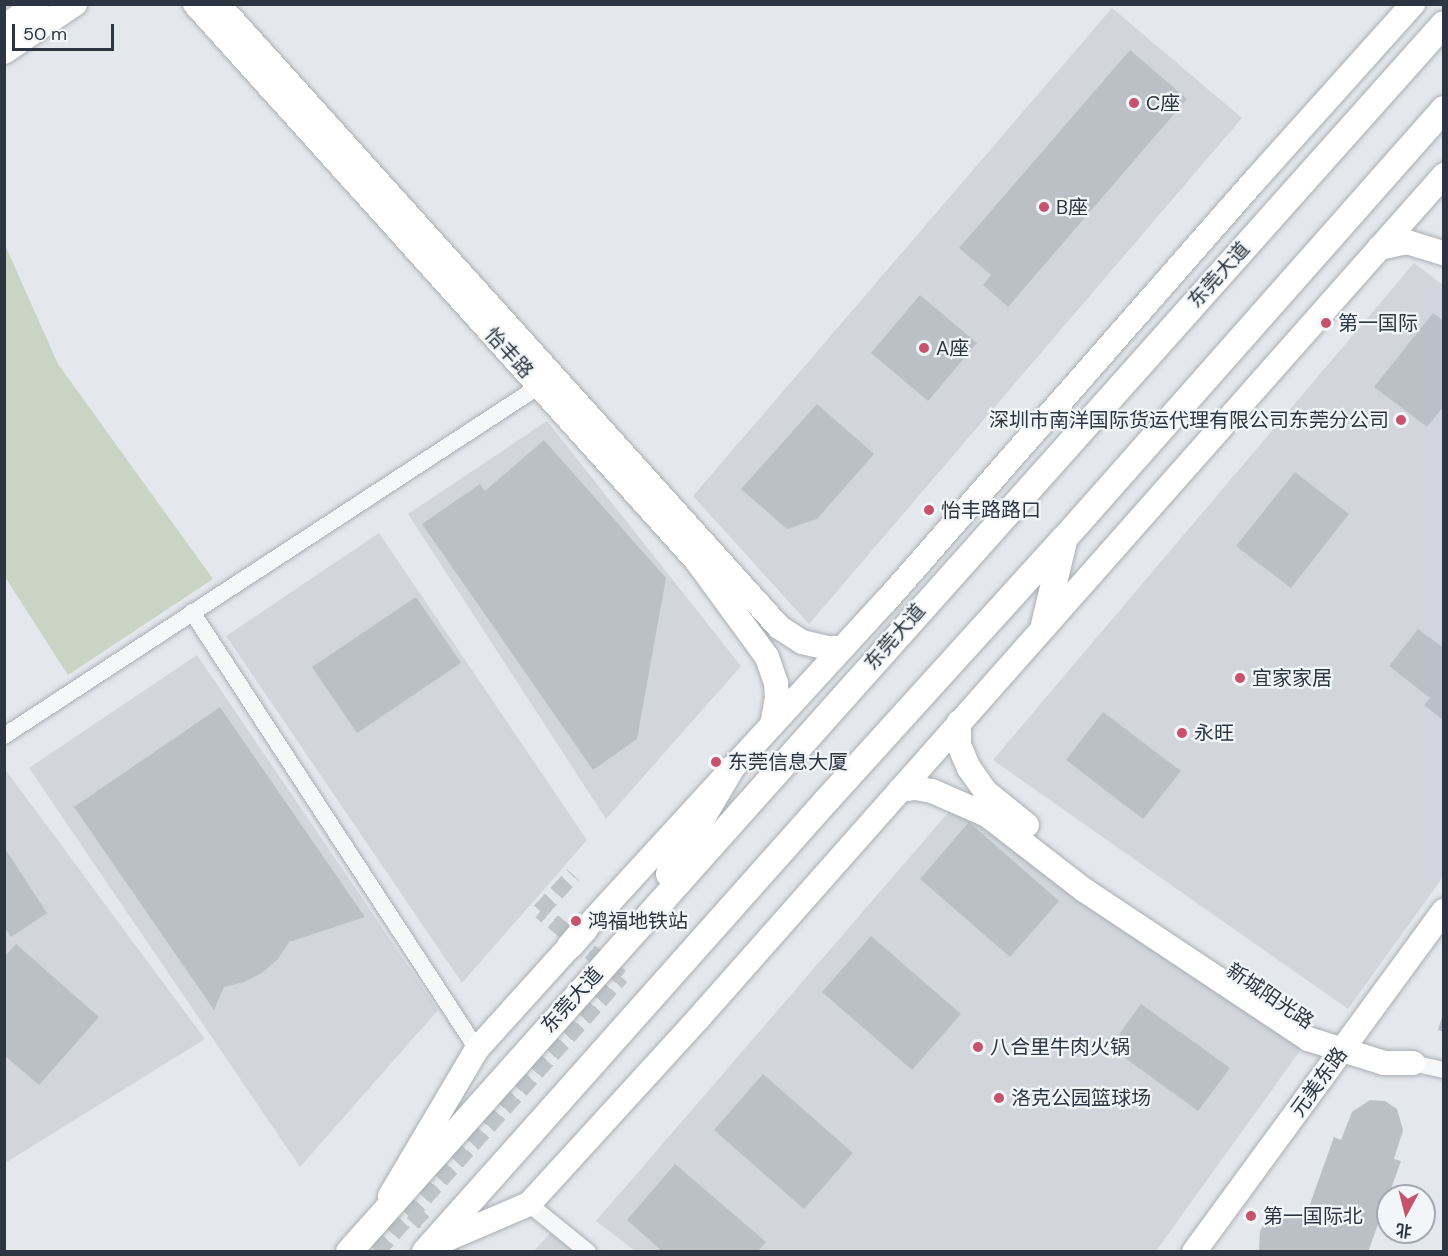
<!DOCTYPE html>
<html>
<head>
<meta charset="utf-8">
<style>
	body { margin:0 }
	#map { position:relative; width:1448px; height:1256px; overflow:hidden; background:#e4e7eb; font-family:"DM Sans","Noto Sans SC",sans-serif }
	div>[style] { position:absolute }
	.built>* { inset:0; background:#d2d6dc }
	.green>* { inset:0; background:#cad4c5 }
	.building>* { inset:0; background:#bbc0c7 }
	.street-tunnel>* { height:16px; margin-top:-8px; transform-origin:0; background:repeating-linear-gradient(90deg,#bfc4c9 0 16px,transparent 0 24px) }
	.roads { filter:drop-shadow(0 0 2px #a9aeb5) drop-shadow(0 0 2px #a9aeb5) }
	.street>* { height:16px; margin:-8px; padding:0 8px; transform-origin:8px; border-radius:8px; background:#f6f7f9 }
	.secondary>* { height:24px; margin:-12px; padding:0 12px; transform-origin:12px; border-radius:12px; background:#fff }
	.primary>* { height:26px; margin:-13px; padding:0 13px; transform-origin:13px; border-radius:13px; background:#fff }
	.dots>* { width:16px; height:16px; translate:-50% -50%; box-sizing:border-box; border:3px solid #f3f6f8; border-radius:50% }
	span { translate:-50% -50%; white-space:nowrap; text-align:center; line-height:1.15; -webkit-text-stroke:4.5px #f3f6f8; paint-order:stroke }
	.poi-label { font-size:20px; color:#2c3642 }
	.left { translate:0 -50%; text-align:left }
	.right { translate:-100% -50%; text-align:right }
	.street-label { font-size:20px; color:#2c3642 }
	.frame { position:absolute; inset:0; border:6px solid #2c3642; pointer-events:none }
	.north { position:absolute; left:1376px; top:1184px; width:60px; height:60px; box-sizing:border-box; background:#f3f6f8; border:2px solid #a3a9af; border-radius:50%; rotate:187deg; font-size:16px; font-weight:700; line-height:24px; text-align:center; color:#2c3642 }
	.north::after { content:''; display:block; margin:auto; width:21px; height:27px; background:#c6526c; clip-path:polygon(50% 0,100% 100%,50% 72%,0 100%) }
	.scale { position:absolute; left:12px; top:24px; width:102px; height:27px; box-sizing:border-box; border:3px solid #2c3642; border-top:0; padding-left:8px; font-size:18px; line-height:21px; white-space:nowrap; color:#2c3642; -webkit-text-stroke:4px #f3f6f8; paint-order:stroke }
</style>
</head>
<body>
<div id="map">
	<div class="built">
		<i style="clip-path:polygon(1112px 8px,1242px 118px,809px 624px,693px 496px)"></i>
		<i style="clip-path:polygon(1414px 263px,1443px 285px,1443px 877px,1348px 1009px,993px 760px)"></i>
		<i style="clip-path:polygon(547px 421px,741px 666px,606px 819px,408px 514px)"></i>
		<i style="clip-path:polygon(379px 533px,587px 840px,462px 983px,226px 636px)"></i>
		<i style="clip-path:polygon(197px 655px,438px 1010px,300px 1167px,29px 768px)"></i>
		<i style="clip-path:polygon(4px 768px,205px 1039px,5px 1163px,4px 1163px)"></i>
		<i style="clip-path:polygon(953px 807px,1302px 1048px,1156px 1251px,635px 1251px,596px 1221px)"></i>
		<i style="clip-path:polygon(551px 1232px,573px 1251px,533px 1252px)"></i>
	</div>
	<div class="green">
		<i style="clip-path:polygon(5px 245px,58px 364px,213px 579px,68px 675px,5px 577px)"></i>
	</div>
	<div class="building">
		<i style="clip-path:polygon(1130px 50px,1187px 99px,1008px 307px,983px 285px,991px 275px,959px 248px)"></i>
		<i style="clip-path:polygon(920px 295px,977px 343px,928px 401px,871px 353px)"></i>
		<i style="clip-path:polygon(1433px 313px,1444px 321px,1444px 406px,1427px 427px,1374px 387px)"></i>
		<i style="clip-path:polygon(817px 404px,874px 454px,817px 519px,787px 529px,741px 489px)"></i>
		<i style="clip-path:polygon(544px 440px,666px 578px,637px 739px,593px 770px,422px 524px,480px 484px,485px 491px)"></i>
		<i style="clip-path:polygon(1295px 472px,1349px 514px,1291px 588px,1236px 546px)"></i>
		<i style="clip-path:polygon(416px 597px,461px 663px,357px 733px,312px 667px)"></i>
		<i style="clip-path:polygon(1418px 629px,1444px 648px,1444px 721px,1424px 705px,1430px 698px,1389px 666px)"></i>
		<i style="clip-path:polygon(220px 707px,365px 917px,289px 942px,278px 959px,262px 973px,244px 982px,224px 987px,214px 1010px,74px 807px)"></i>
		<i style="clip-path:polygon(1103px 712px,1181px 771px,1143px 819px,1066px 760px)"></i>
		<i style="clip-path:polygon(969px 822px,1059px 901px,1010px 957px,920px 879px)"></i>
		<i style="clip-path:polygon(4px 847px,47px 913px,11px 937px,4px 927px)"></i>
		<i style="clip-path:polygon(871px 936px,961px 1014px,912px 1070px,822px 992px)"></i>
		<i style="clip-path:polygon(16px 944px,99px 1017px,39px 1085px,4px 1055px,4px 957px)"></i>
		<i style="clip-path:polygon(1141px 1004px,1230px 1068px,1198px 1111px,1110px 1047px)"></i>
		<i style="clip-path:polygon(1443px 1014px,1444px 1014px,1444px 1032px,1438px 1030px)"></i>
		<i style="clip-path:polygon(763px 1074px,853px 1153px,804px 1209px,714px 1130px)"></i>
		<i style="clip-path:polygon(1370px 1100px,1385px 1101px,1397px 1109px,1403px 1130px,1394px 1159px,1401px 1161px,1368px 1252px,1259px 1252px,1260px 1231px,1266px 1222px,1285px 1213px,1305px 1218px,1334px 1137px,1341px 1140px,1352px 1112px)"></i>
		<i style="clip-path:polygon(675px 1164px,766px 1242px,757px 1252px,663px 1252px,627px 1220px)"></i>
	</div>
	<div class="street-tunnel">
		<i style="left:412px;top:1212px;width:60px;rotate:41.6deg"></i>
		<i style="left:377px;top:1252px;width:368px;rotate:-48.4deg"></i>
		<i style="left:621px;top:977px;width:104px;rotate:-140.8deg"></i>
		<i style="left:540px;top:911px;width:49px;rotate:-47.5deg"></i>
	</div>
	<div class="roads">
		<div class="street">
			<i style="left:192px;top:612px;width:522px;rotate:56.89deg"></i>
			<i style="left:4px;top:736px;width:649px;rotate:-33.18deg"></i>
			<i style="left:1413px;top:1063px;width:32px;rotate:13deg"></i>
			<i style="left:529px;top:1204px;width:76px;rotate:39.1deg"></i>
		</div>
		<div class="secondary">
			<i style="left:195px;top:4px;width:748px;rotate:47.98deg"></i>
			<i style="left:696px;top:560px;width:120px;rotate:53.8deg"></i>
			<i style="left:767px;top:657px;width:28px;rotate:71deg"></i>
			<i style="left:776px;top:683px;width:14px;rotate:86deg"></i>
			<i style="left:777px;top:697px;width:28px;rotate:100deg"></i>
			<i style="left:218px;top:4px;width:838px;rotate:48deg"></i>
			<i style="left:779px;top:627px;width:27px;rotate:33deg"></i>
			<i style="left:802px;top:642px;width:27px;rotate:13deg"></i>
			<i style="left:828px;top:648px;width:14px"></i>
			<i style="left:4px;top:26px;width:40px;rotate:-32.9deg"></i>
			<i style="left:4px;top:52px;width:86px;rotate:-34.1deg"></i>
			<i style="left:1379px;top:248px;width:29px;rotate:-12deg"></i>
			<i style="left:1407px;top:242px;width:39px;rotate:17deg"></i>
			<i style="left:959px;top:722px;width:23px;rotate:90deg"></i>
			<i style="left:959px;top:745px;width:25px;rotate:67deg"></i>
			<i style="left:969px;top:768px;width:28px;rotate:55deg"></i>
			<i style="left:985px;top:791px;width:54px;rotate:39deg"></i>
			<i style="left:900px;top:790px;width:15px;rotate:-8deg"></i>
			<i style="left:915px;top:788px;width:17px;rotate:10deg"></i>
			<i style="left:932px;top:791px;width:60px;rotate:23.6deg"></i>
			<i style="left:987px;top:815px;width:123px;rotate:37.7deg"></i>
			<i style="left:1084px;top:890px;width:269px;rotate:33.6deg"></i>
			<i style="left:1308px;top:1039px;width:80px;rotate:17.5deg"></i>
			<i style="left:1384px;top:1063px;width:29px"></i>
			<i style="left:585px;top:929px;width:445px;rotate:-47.5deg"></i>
			<i style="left:886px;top:601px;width:560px;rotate:-48.77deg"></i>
			<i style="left:1255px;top:180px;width:237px;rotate:-48.1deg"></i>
			<i style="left:390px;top:1196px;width:171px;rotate:-59.4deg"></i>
			<i style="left:477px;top:1049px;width:139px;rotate:-47.9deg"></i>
			<i style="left:429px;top:1247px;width:109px;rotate:-23.3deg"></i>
			<i style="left:529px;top:1204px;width:249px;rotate:-47.6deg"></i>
			<i style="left:697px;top:1020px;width:1128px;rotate:-48.52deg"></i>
			<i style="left:1194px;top:1252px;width:423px;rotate:-53.8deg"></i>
		</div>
		<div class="primary">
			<i style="left:1044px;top:625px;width:86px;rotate:-76.6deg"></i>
			<i style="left:669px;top:874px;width:122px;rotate:-59.4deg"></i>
			<i style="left:570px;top:946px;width:23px;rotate:-49deg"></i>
			<i style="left:349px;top:1252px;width:1645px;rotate:-48.28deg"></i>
			<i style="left:425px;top:1252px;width:605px;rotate:-48.35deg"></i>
			<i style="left:827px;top:800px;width:353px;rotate:-47.8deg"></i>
			<i style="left:1064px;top:539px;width:574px;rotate:-48.53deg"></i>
		</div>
	</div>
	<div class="dots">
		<i style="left:1134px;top:103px;background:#c6526c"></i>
		<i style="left:1044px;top:207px;background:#c6526c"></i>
		<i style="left:1326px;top:323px;background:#c6526c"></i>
		<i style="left:924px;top:348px;background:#c6526c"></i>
		<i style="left:1401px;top:420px;background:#c6526c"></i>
		<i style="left:929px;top:510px;background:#c6526c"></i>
		<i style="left:1240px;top:678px;background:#c6526c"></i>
		<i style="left:1182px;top:733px;background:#c6526c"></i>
		<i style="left:716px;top:762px;background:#c6526c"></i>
		<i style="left:576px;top:921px;background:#c6526c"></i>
		<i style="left:978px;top:1047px;background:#c6526c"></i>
		<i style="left:999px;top:1098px;background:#c6526c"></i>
		<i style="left:1251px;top:1216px;background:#c6526c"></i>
	</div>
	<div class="poi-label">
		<span class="left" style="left:1146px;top:103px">C座</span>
		<span class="left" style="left:1056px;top:207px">B座</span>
		<span class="left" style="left:1338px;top:323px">第一国际</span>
		<span class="left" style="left:936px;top:348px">A座</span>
		<span class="right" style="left:1389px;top:420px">深圳市南洋国际货运代理有限公司东莞分公司</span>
		<span class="left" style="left:941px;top:510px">怡丰路路口</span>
		<span class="left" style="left:1252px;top:678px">宜家家居</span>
		<span class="left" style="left:1194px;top:733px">永旺</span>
		<span class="left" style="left:728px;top:762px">东莞信息大厦</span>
		<span class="left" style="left:588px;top:921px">鸿福地铁站</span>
		<span class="left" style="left:990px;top:1047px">八合里牛肉火锅</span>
		<span class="left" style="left:1011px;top:1098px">洛克公园篮球场</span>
		<span class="left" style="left:1263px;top:1216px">第一国际北</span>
	</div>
	<div class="street-label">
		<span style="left:1219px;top:275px;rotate:-48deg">东莞大道</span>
		<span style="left:509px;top:353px;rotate:48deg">怡丰路</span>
		<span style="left:895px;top:637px;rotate:-49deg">东莞大道</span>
		<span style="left:1270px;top:996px;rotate:34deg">新城阳光路</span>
		<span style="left:572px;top:1000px;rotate:-48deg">东莞大道</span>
		<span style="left:1319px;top:1082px;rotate:-54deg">元美东路</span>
	</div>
	<div class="frame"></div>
	<div class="north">北</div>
	<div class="scale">50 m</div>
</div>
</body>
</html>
